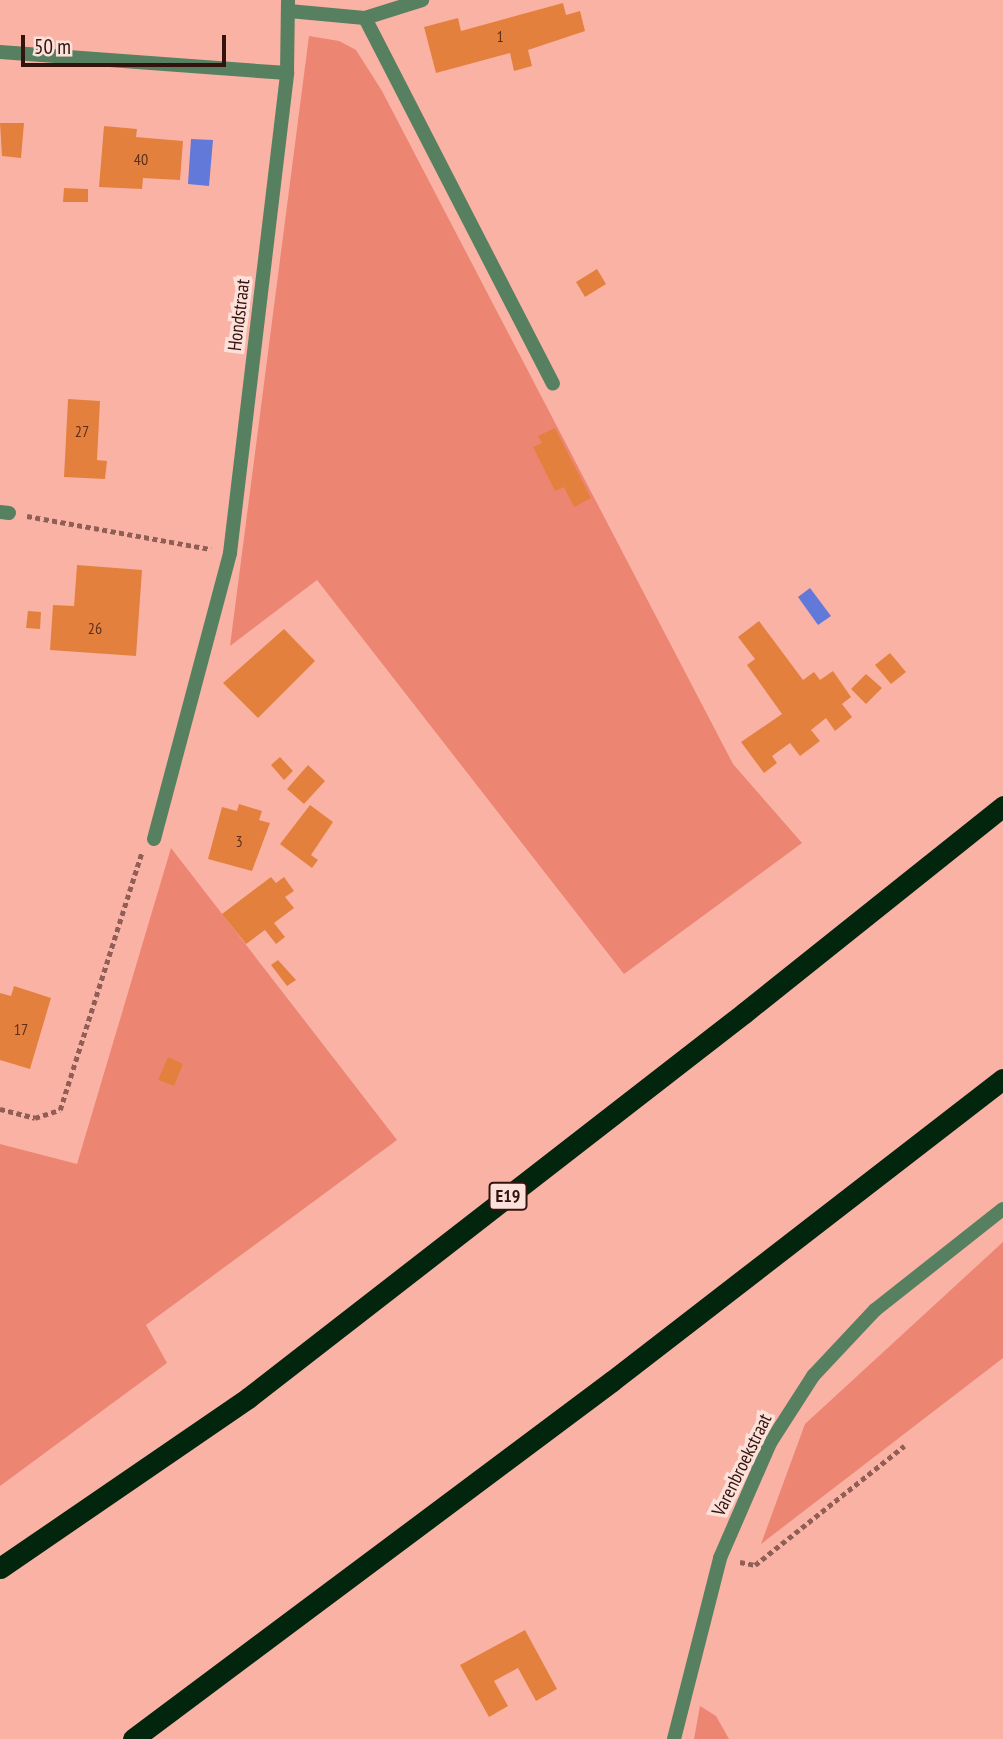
<!DOCTYPE html>
<html>
<head>
<meta charset="utf-8">
<style>
	body { margin:0 }
	#map { position:relative; width:1003px; height:1739px; overflow:hidden; background:#fab2a5; font-family:"PT Sans Narrow",sans-serif }
	div>[style] { position:absolute }
	.green>* { inset:0; background:#ec8572 }
	.water>* { inset:0; background:#6279d9 }
	.building>* { inset:0; background:#e4803e }
	.path>* { height:4.5px; margin-top:-2.25px; transform-origin:0; background:repeating-linear-gradient(90deg,#915e55 0 5px,transparent 0 8.5px) }
	.minor>* { height:14px; margin:-7px; padding:0 7px; transform-origin:7px; border-radius:7px; background:#578061 }
	.motorway>* { height:21px; margin:-10.5px; padding:0 10.5px; transform-origin:10.5px; border-radius:10.5px; background:#02250e }
	span { translate:-50% -50%; white-space:nowrap; text-align:center; line-height:1.15; -webkit-text-stroke:7px #fce0da; paint-order:stroke }
	.number-label { font-size:16px; color:#5f2e1a }
	.number-label span { -webkit-text-stroke-width:0 }
	.shield-label span { padding:2px 5px; background:#fce0da; border:2px solid; border-radius:5px; -webkit-text-stroke-width:0 }
	.shield-label { font-size:18px; color:#33130e; font-weight:700 }
	.street-label { font-size:19px; color:#33130e }
	.scale { position:absolute; left:21px; top:35px; width:205px; height:32px; box-sizing:border-box; border:4px solid #33130e; border-top:0; padding-left:9px; font-size:21px; line-height:24px; white-space:nowrap; color:#33130e; -webkit-text-stroke:5px #fce0da; paint-order:stroke }
</style>
</head>
<body>
<div id="map">
	<div class="green">
		<i style="clip-path:polygon(309px 36px,339px 41px,356px 50px,382px 91px,733px 764px,802px 843px,624px 974px,317px 580px,230px 646px)"></i>
		<i style="clip-path:polygon(171px 848px,397px 1140px,146px 1325px,167px 1363px,0 1486px,0 1144px,77px 1164px)"></i>
		<i style="clip-path:polygon(1003px 1242px,1003px 1358px,761px 1544px,805px 1424px)"></i>
		<i style="clip-path:polygon(700px 1706px,716px 1716px,729px 1739px,694px 1739px)"></i>
	</div>
	<div class="water">
		<i style="clip-path:polygon(191px 139px,213px 140px,209px 186px,188px 184px)"></i>
		<i style="clip-path:polygon(810px 588px,831px 616px,818px 625px,798px 597px)"></i>
	</div>
	<div class="building">
		<i style="clip-path:polygon(563px 3px,566px 15px,580px 11px,585px 31px,528px 50px,532px 66px,514px 71px,510px 53px,436px 73px,424px 27px,458px 18px,461px 31px)"></i>
		<i style="clip-path:polygon(0 123px,24px 123px,21px 158px,2px 156px)"></i>
		<i style="clip-path:polygon(104px 126px,137px 129px,136px 137px,183px 141px,180px 180px,143px 178px,142px 189px,99px 187px)"></i>
		<i style="clip-path:polygon(64px 188px,88px 189px,88px 202px,63px 202px)"></i>
		<i style="clip-path:polygon(597px 269px,606px 284px,585px 297px,576px 282px)"></i>
		<i style="clip-path:polygon(68px 399px,100px 401px,97px 460px,107px 461px,105px 479px,64px 477px)"></i>
		<i style="clip-path:polygon(555px 428px,591px 498px,574px 507px,564px 487px,555px 491px,533px 447px,542px 443px,538px 436px)"></i>
		<i style="clip-path:polygon(77px 565px,142px 570px,136px 656px,50px 650px,53px 605px,74px 606px)"></i>
		<i style="clip-path:polygon(28px 611px,41px 612px,40px 629px,26px 628px)"></i>
		<i style="clip-path:polygon(759px 621px,803px 680px,814px 672px,820px 680px,833px 671px,851px 697px,842px 704px,852px 717px,835px 731px,826px 718px,811px 730px,820px 741px,800px 756px,790px 743px,772px 756px,777px 763px,764px 773px,741px 742px,782px 714px,747px 665px,755px 659px,738px 637px)"></i>
		<i style="clip-path:polygon(284px 629px,315px 661px,258px 718px,223px 683px)"></i>
		<i style="clip-path:polygon(890px 653px,906px 672px,891px 684px,875px 665px)"></i>
		<i style="clip-path:polygon(866px 674px,882px 688px,866px 704px,851px 689px)"></i>
		<i style="clip-path:polygon(280px 757px,293px 771px,284px 780px,271px 765px)"></i>
		<i style="clip-path:polygon(308px 765px,325px 781px,304px 804px,287px 789px)"></i>
		<i style="clip-path:polygon(239px 804px,262px 811px,259px 820px,270px 823px,252px 871px,208px 859px,222px 807px,237px 811px)"></i>
		<i style="clip-path:polygon(310px 805px,333px 822px,311px 855px,318px 860px,312px 868px,280px 844px)"></i>
		<i style="clip-path:polygon(271px 877px,276px 883px,284px 877px,294px 891px,285px 897px,294px 908px,274px 923px,285px 937px,276px 944px,265px 930px,246px 944px,222px 914px)"></i>
		<i style="clip-path:polygon(278px 960px,296px 980px,287px 986px,271px 965px)"></i>
		<i style="clip-path:polygon(14px 986px,51px 998px,30px 1069px,0 1060px,0 993px,11px 996px)"></i>
		<i style="clip-path:polygon(168px 1057px,183px 1064px,174px 1086px,158px 1080px)"></i>
		<i style="clip-path:polygon(525px 1630px,557px 1689px,536px 1701px,518px 1668px,494px 1681px,508px 1706px,489px 1717px,460px 1665px)"></i>
	</div>
	<div class="path">
		<i style="left:27px;top:516px;width:187px;rotate:10.2deg"></i>
		<i style="left:0;top:1109px;width:36px;rotate:14deg"></i>
		<i style="left:35px;top:1118px;width:26px;rotate:-18deg"></i>
		<i style="left:60px;top:1110px;width:269px;rotate:-72.4deg"></i>
		<i style="left:740px;top:1562px;width:15px;rotate:11deg"></i>
		<i style="left:755px;top:1565px;width:191px;rotate:-38.6deg"></i>
	</div>
	<div class="minor">
		<i style="left:289px;top:11px;width:76px;rotate:5.3deg"></i>
		<i style="left:365px;top:18px;width:411px;rotate:62.8deg"></i>
		<i style="left:365px;top:18px;width:60px;rotate:-17.5deg"></i>
		<i style="left:0;top:52px;width:288px;rotate:4.2deg"></i>
		<i style="left:0;top:512px;width:9px;rotate:6deg"></i>
		<i style="left:154px;top:839px;width:296px;rotate:-75.1deg"></i>
		<i style="left:230px;top:553px;width:483px;rotate:-83.2deg"></i>
		<i style="left:287px;top:73px;width:73px;rotate:-89.2deg"></i>
		<i style="left:674px;top:1739px;width:187px;rotate:-75.7deg"></i>
		<i style="left:720px;top:1558px;width:125px;rotate:-66.5deg"></i>
		<i style="left:770px;top:1443px;width:80px;rotate:-57.3deg"></i>
		<i style="left:813px;top:1376px;width:91px;rotate:-46.8deg"></i>
		<i style="left:875px;top:1310px;width:163px;rotate:-38.3deg"></i>
	</div>
	<div class="motorway">
		<i style="left:0;top:1568px;width:301px;rotate:-34.4deg"></i>
		<i style="left:248px;top:1398px;width:628px;rotate:-37.82deg"></i>
		<i style="left:744px;top:1013px;width:332px;rotate:-38.6deg"></i>
		<i style="left:133px;top:1739px;width:598px;rotate:-36.77deg"></i>
		<i style="left:612px;top:1381px;width:494px;rotate:-37.7deg"></i>
	</div>
	<div class="number-label">
		<span style="left:500px;top:36px">1</span>
		<span style="left:141px;top:159px">40</span>
		<span style="left:82px;top:431px">27</span>
		<span style="left:95px;top:628px">26</span>
		<span style="left:239px;top:841px">3</span>
		<span style="left:21px;top:1029px">17</span>
	</div>
	<div class="shield-label">
		<span style="left:508px;top:1196px">E19</span>
	</div>
	<div class="street-label">
		<span style="left:239px;top:315px;rotate:-83deg">Hondstraat</span>
		<span style="left:742px;top:1465px;rotate:-64deg">Varenbroekstraat</span>
	</div>
	<div class="scale">50 m</div>
</div>
</body>
</html>
